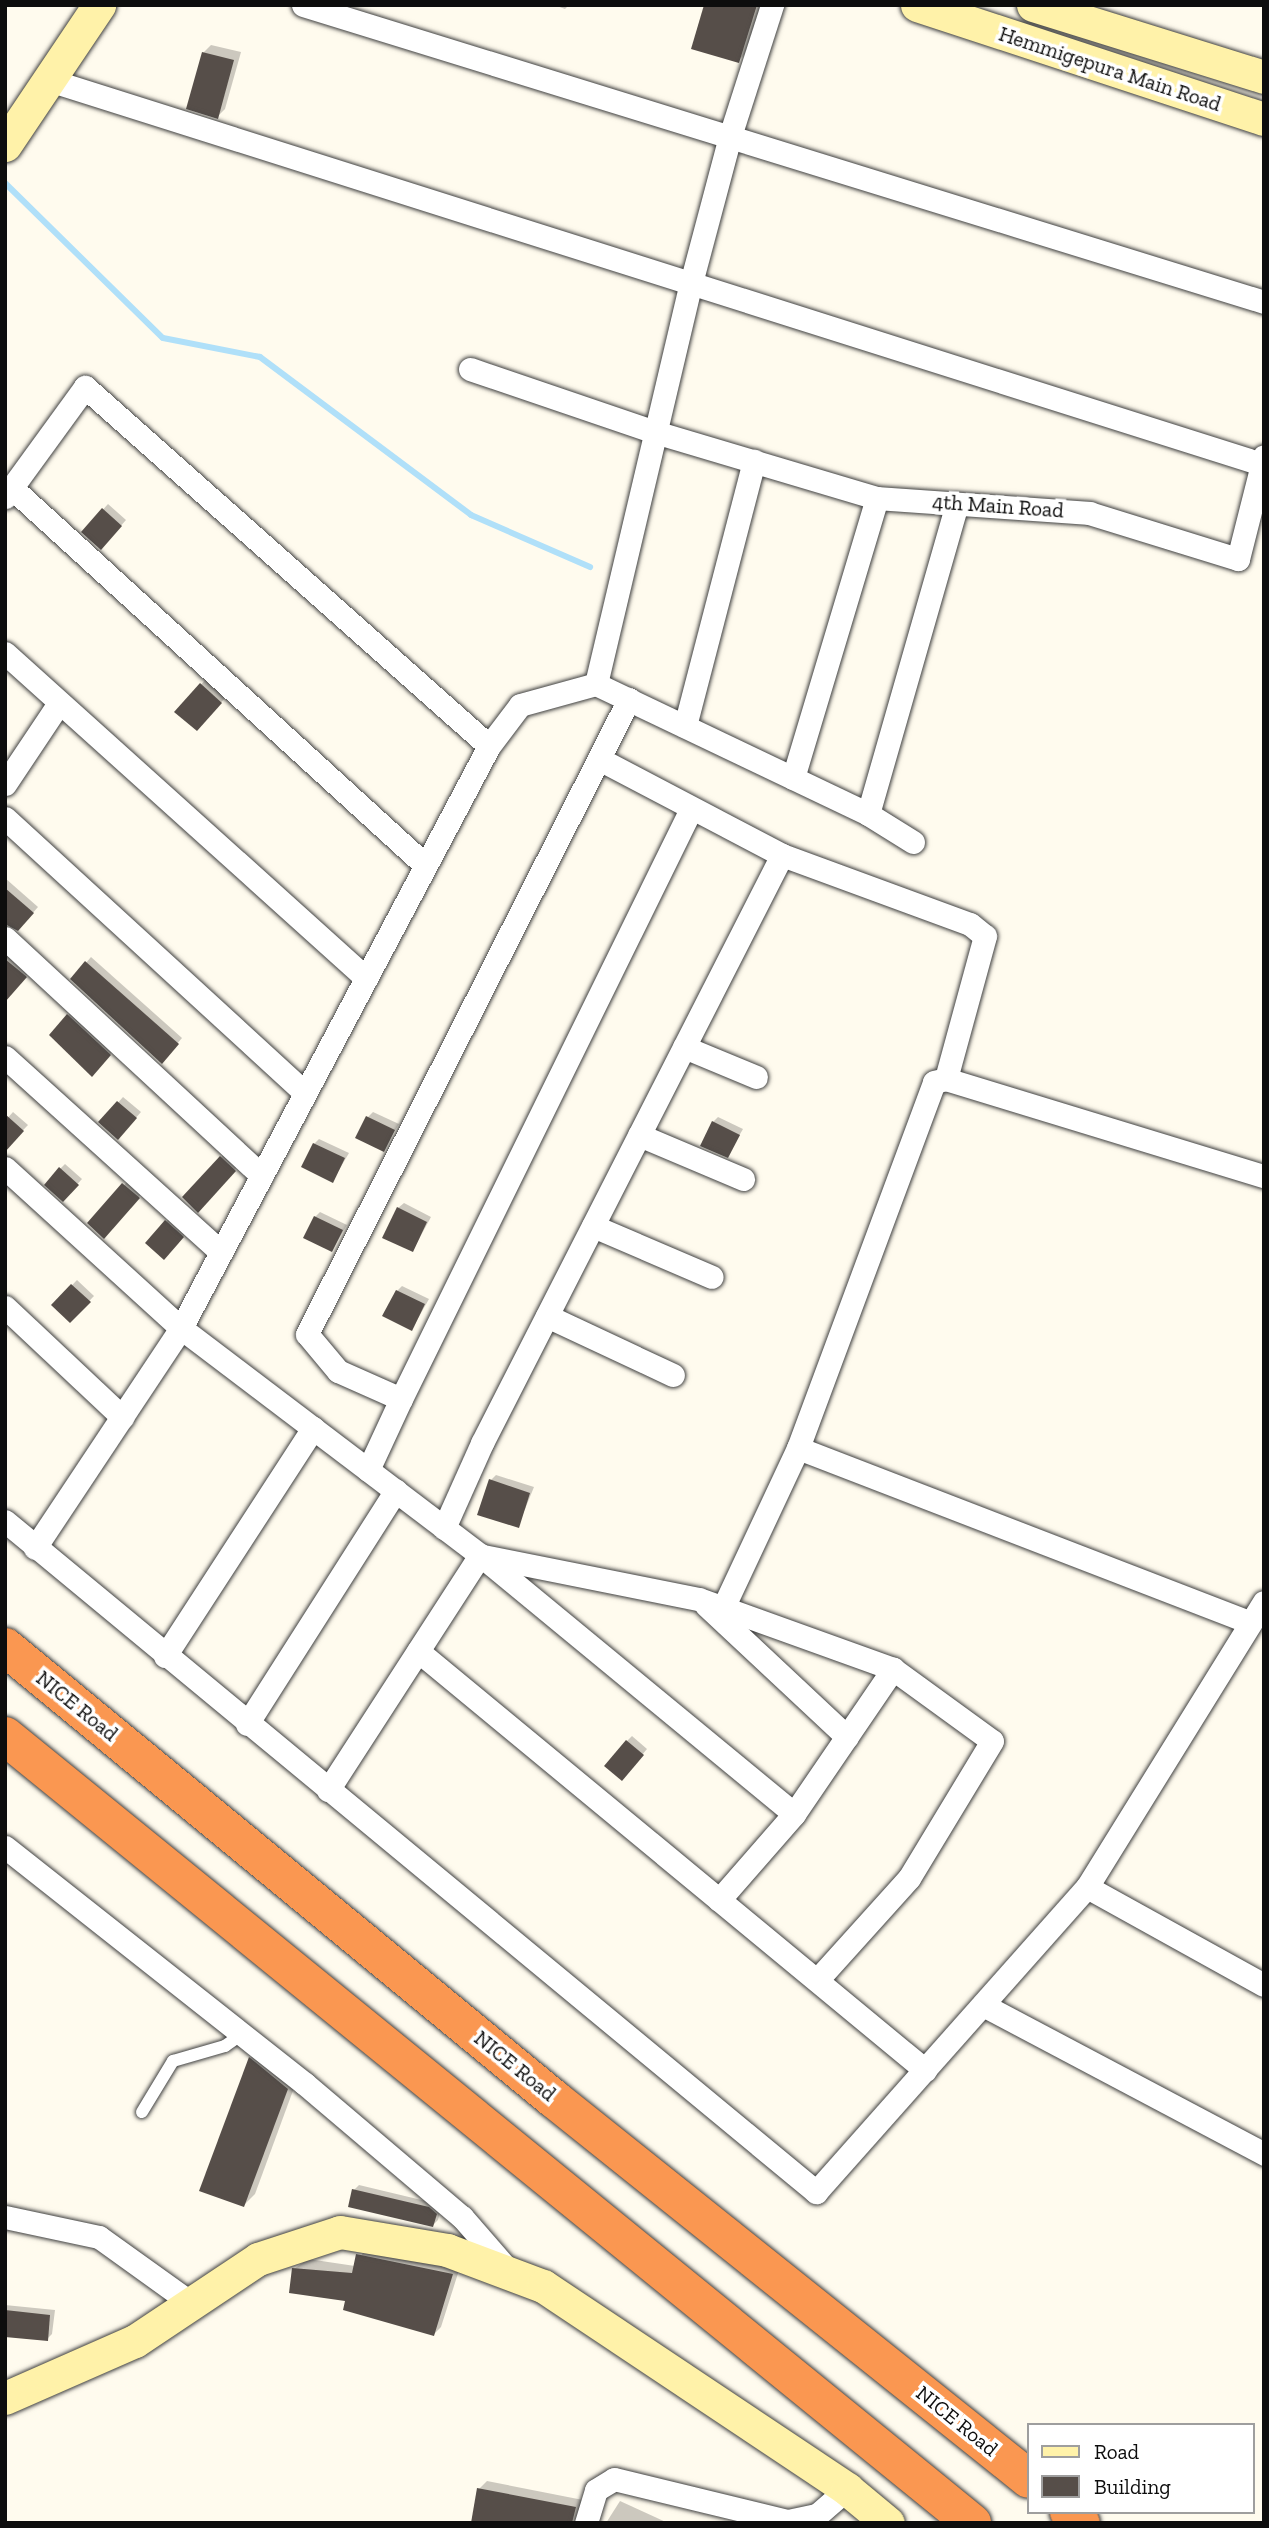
<!DOCTYPE html>
<html>
<head>
<meta charset="utf-8">
<style>
	body { margin:0 }
	#map { position:relative; width:1269px; height:2528px; overflow:hidden; background:#fffbee; font-family:"Zilla Slab",serif }
	div>[style] { position:absolute }
	.shadow>* { inset:0; background:#0003 }
	.stream>* { height:6px; margin:-3px; padding:0 3px; transform-origin:3px; border-radius:3px; background:#b0e0f9 }
	.building>* { inset:0; background:#564e49 }
	.roads { filter:drop-shadow(0 0 2px #404040) drop-shadow(0 0 2px #404040) }
	.lane>* { height:12px; margin:-6px; padding:0 6px; transform-origin:6px; border-radius:6px; background:#fff }
	.street>* { height:23px; margin:-11.5px; padding:0 11.5px; transform-origin:11.5px; border-radius:11.5px; background:#fff }
	.secondary>* { height:33px; margin:-16.5px; padding:0 16.5px; transform-origin:16.5px; border-radius:16.5px; background:#fff2a9 }
	.highway>* { height:38px; margin:-19px; padding:0 19px; transform-origin:19px; border-radius:19px; background:#fa9751 }
	span { translate:-50% -50%; white-space:nowrap; text-align:center; line-height:1.15; -webkit-text-stroke:7px #fff; paint-order:stroke }
	.street-label { font-size:21px; color:#0d0d0d }
	.frame { position:absolute; inset:0; border:7px solid #0d0d0d; pointer-events:none }
	.legend { position:absolute; left:1027px; top:2423px; width:228px; height:91px; box-sizing:border-box; background:#fff; border:2px solid #9e9e9e; margin:0; padding:9px 12px; list-style:none; font-size:21px; color:#0d0d0d }
	.legend li { display:flex; align-items:center; gap:14px; height:35px }
	.legend b { width:35px; border:2px solid #9e9e9e }
</style>
</head>
<body>
<div id="map">
	<div class="shadow">
		<i style="clip-path:polygon(554px 5px,569px 5px,565px 9px)"></i>
		<i style="clip-path:polygon(706px 5px,763px 5px,746px 53px,738px 61px)"></i>
		<i style="clip-path:polygon(211px 45px,241px 52px,225px 109px,217px 117px,203px 53px)"></i>
		<i style="clip-path:polygon(108px 504px,126px 520px,106px 543px,83px 532px)"></i>
		<i style="clip-path:polygon(206px 679px,226px 697px,202px 724px,177px 712px)"></i>
		<i style="clip-path:polygon(5px 878px,38px 907px,23px 924px,5px 923px)"></i>
		<i style="clip-path:polygon(5px 949px,30px 971px,5px 1002px)"></i>
		<i style="clip-path:polygon(91px 957px,182px 1038px,166px 1057px,72px 979px)"></i>
		<i style="clip-path:polygon(73px 1011px,115px 1049px,92px 1074px,68px 1015px)"></i>
		<i style="clip-path:polygon(123px 1097px,141px 1112px,118px 1138px,101px 1122px)"></i>
		<i style="clip-path:polygon(13px 1112px,28px 1125px,5px 1149px,5px 1121px)"></i>
		<i style="clip-path:polygon(373px 1112px,399px 1124px,383px 1150px,368px 1117px)"></i>
		<i style="clip-path:polygon(718px 1117px,743px 1129px,728px 1155px,713px 1122px)"></i>
		<i style="clip-path:polygon(319px 1139px,349px 1153px,333px 1180px,314px 1144px)"></i>
		<i style="clip-path:polygon(226px 1152px,239px 1165px,198px 1210px,185px 1197px)"></i>
		<i style="clip-path:polygon(65px 1164px,82px 1179px,63px 1200px,60px 1169px)"></i>
		<i style="clip-path:polygon(129px 1180px,143px 1192px,109px 1232px,89px 1223px)"></i>
		<i style="clip-path:polygon(404px 1203px,431px 1217px,413px 1250px,398px 1208px)"></i>
		<i style="clip-path:polygon(320px 1212px,347px 1225px,332px 1250px,315px 1217px)"></i>
		<i style="clip-path:polygon(171px 1217px,188px 1231px,164px 1257px,166px 1222px)"></i>
		<i style="clip-path:polygon(77px 1280px,94px 1296px,70px 1321px,53px 1305px)"></i>
		<i style="clip-path:polygon(402px 1286px,429px 1299px,412px 1329px,397px 1291px)"></i>
		<i style="clip-path:polygon(496px 1475px,534px 1487px,518px 1526px,491px 1480px)"></i>
		<i style="clip-path:polygon(632px 1736px,647px 1749px,627px 1773px,627px 1741px)"></i>
		<i style="clip-path:polygon(261px 2048px,298px 2077px,255px 2194px,244px 2205px,250px 2058px)"></i>
		<i style="clip-path:polygon(359px 2185px,434px 2203px,441px 2208px,438px 2220px,433px 2225px,354px 2190px)"></i>
		<i style="clip-path:polygon(366px 2248px,460px 2267px,441px 2327px,434px 2334px,347px 2300px,294px 2269px,308px 2259px,355px 2266px)"></i>
		<i style="clip-path:polygon(5px 2305px,55px 2310px,52px 2334px,47px 2339px,5px 2335px)"></i>
		<i style="clip-path:polygon(487px 2481px,583px 2500px,580px 2523px,473px 2523px,479px 2489px)"></i>
		<i style="clip-path:polygon(620px 2501px,668px 2523px,606px 2523px)"></i>
	</div>
	<div class="stream">
		<i style="left:5px;top:183px;width:221px;rotate:44.5deg"></i>
		<i style="left:163px;top:338px;width:99px;rotate:11.1deg"></i>
		<i style="left:260px;top:357px;width:264px;rotate:36.8deg"></i>
		<i style="left:471px;top:515px;width:130px;rotate:23.6deg"></i>
	</div>
	<div class="building">
		<i style="clip-path:polygon(704px 5px,757px 5px,739px 63px,691px 49px)"></i>
		<i style="clip-path:polygon(202px 52px,234px 60px,218px 119px,186px 109px)"></i>
		<i style="clip-path:polygon(102px 508px,122px 526px,101px 550px,81px 532px)"></i>
		<i style="clip-path:polygon(200px 683px,222px 703px,197px 731px,174px 712px)"></i>
		<i style="clip-path:polygon(5px 888px,34px 913px,18px 931px,5px 924px)"></i>
		<i style="clip-path:polygon(5px 959px,27px 977px,5px 1002px)"></i>
		<i style="clip-path:polygon(85px 961px,179px 1044px,162px 1064px,70px 979px)"></i>
		<i style="clip-path:polygon(67px 1014px,111px 1055px,92px 1077px,49px 1035px)"></i>
		<i style="clip-path:polygon(117px 1101px,137px 1118px,118px 1140px,98px 1122px)"></i>
		<i style="clip-path:polygon(5px 1114px,24px 1131px,5px 1152px)"></i>
		<i style="clip-path:polygon(366px 1116px,395px 1130px,384px 1152px,355px 1138px)"></i>
		<i style="clip-path:polygon(712px 1121px,740px 1135px,728px 1158px,700px 1146px)"></i>
		<i style="clip-path:polygon(313px 1143px,345px 1158px,333px 1183px,301px 1167px)"></i>
		<i style="clip-path:polygon(220px 1156px,236px 1171px,198px 1213px,182px 1197px)"></i>
		<i style="clip-path:polygon(59px 1167px,79px 1185px,63px 1202px,44px 1185px)"></i>
		<i style="clip-path:polygon(122px 1183px,140px 1198px,104px 1239px,87px 1223px)"></i>
		<i style="clip-path:polygon(397px 1207px,427px 1222px,413px 1252px,382px 1238px)"></i>
		<i style="clip-path:polygon(314px 1216px,343px 1230px,332px 1252px,303px 1238px)"></i>
		<i style="clip-path:polygon(165px 1220px,184px 1237px,164px 1260px,145px 1243px)"></i>
		<i style="clip-path:polygon(71px 1284px,91px 1302px,70px 1323px,51px 1305px)"></i>
		<i style="clip-path:polygon(396px 1290px,425px 1304px,412px 1331px,382px 1316px)"></i>
		<i style="clip-path:polygon(489px 1479px,530px 1493px,519px 1528px,477px 1515px)"></i>
		<i style="clip-path:polygon(626px 1740px,644px 1755px,622px 1781px,604px 1766px)"></i>
		<i style="clip-path:polygon(249px 2057px,288px 2089px,244px 2207px,199px 2191px)"></i>
		<i style="clip-path:polygon(352px 2189px,429px 2207px,437px 2214px,433px 2227px,348px 2207px)"></i>
		<i style="clip-path:polygon(356px 2254px,453px 2274px,434px 2336px,343px 2310px,345px 2301px,289px 2293px,292px 2268px,352px 2273px)"></i>
		<i style="clip-path:polygon(5px 2310px,50px 2315px,48px 2341px,5px 2337px)"></i>
		<i style="clip-path:polygon(477px 2488px,576px 2507px,572px 2523px,471px 2523px)"></i>
	</div>
	<div class="roads">
		<div class="lane">
			<i style="left:142px;top:2112px;width:60px;rotate:-58.7deg"></i>
			<i style="left:173px;top:2061px;width:54px;rotate:-16.1deg"></i>
			<i style="left:225px;top:2046px;width:21px;rotate:-35deg"></i>
		</div>
		<div class="street">
			<i style="left:303px;top:5px;width:1006px;rotate:17.17deg"></i>
			<i style="left:49px;top:80px;width:1272px;rotate:17.57deg"></i>
			<i style="left:470px;top:369px;width:195px;rotate:18.8deg"></i>
			<i style="left:655px;top:432px;width:232px;rotate:16.6deg"></i>
			<i style="left:877px;top:498px;width:213px;rotate:4deg"></i>
			<i style="left:1089px;top:513px;width:156px;rotate:17.2deg"></i>
			<i style="left:1238px;top:559px;width:106px;rotate:-75.8deg"></i>
			<i style="left:12px;top:488px;width:559px;rotate:42.39deg"></i>
			<i style="left:5px;top:497px;width:136px;rotate:-54deg"></i>
			<i style="left:85px;top:387px;width:540px;rotate:41.62deg"></i>
			<i style="left:489px;top:746px;width:658px;rotate:117.89deg"></i>
			<i style="left:181px;top:1328px;width:264px;rotate:123.6deg"></i>
			<i style="left:5px;top:653px;width:486px;rotate:42deg"></i>
			<i style="left:596px;top:684px;width:301px;rotate:25.5deg"></i>
			<i style="left:868px;top:814px;width:323px;rotate:-74deg"></i>
			<i style="left:685px;top:726px;width:274px;rotate:-75.4deg"></i>
			<i style="left:489px;top:746px;width:51px;rotate:-52.9deg"></i>
			<i style="left:520px;top:705px;width:79px;rotate:-15.4deg"></i>
			<i style="left:596px;top:684px;width:412px;rotate:-76.7deg"></i>
			<i style="left:691px;top:283px;width:152px;rotate:-75.1deg"></i>
			<i style="left:730px;top:136px;width:138px;rotate:-72.2deg"></i>
			<i style="left:793px;top:778px;width:292px;rotate:-73.3deg"></i>
			<i style="left:5px;top:784px;width:97px;rotate:-56.3deg"></i>
			<i style="left:868px;top:814px;width:53px;rotate:31.9deg"></i>
			<i style="left:5px;top:818px;width:407px;rotate:42.5deg"></i>
			<i style="left:782px;top:855px;width:200px;rotate:20.2deg"></i>
			<i style="left:970px;top:924px;width:19px;rotate:39deg"></i>
			<i style="left:985px;top:936px;width:148px;rotate:105.3deg"></i>
			<i style="left:5px;top:938px;width:350px;rotate:42.8deg"></i>
			<i style="left:684px;top:1047px;width:78px;rotate:22.6deg"></i>
			<i style="left:5px;top:1057px;width:291px;rotate:42.1deg"></i>
			<i style="left:639px;top:1135px;width:113px;rotate:22.9deg"></i>
			<i style="left:5px;top:1168px;width:238px;rotate:42.3deg"></i>
			<i style="left:181px;top:1328px;width:375px;rotate:37.2deg"></i>
			<i style="left:480px;top:1555px;width:407px;rotate:39.5deg"></i>
			<i style="left:593px;top:1226px;width:129px;rotate:23.2deg"></i>
			<i style="left:5px;top:1307px;width:161px;rotate:43.2deg"></i>
			<i style="left:547px;top:1316px;width:139px;rotate:25.1deg"></i>
			<i style="left:401px;top:1399px;width:657px;rotate:-63.82deg"></i>
			<i style="left:798px;top:1448px;width:484px;rotate:21.1deg"></i>
			<i style="left:368px;top:1470px;width:78px;rotate:-65.1deg"></i>
			<i style="left:401px;top:1399px;width:69px;rotate:-156deg"></i>
			<i style="left:338px;top:1371px;width:48px;rotate:-130deg"></i>
			<i style="left:307px;top:1334px;width:712px;rotate:-63.11deg"></i>
			<i style="left:5px;top:1521px;width:1053px;rotate:39.6deg"></i>
			<i style="left:816px;top:2192px;width:408px;rotate:-48.4deg"></i>
			<i style="left:1087px;top:1887px;width:335px;rotate:-58.2deg"></i>
			<i style="left:444px;top:1528px;width:93px;rotate:-65.9deg"></i>
			<i style="left:482px;top:1443px;width:660px;rotate:-62.97deg"></i>
			<i style="left:782px;top:855px;width:207px;rotate:-152.3deg"></i>
			<i style="left:483px;top:1556px;width:220px;rotate:11.3deg"></i>
			<i style="left:699px;top:1599px;width:206px;rotate:19.8deg"></i>
			<i style="left:893px;top:1669px;width:122px;rotate:36deg"></i>
			<i style="left:992px;top:1741px;width:160px;rotate:121.2deg"></i>
			<i style="left:909px;top:1878px;width:137px;rotate:132deg"></i>
			<i style="left:706px;top:1605px;width:193px;rotate:43.1deg"></i>
			<i style="left:723px;top:1608px;width:177px;rotate:-64.9deg"></i>
			<i style="left:798px;top:1448px;width:390px;rotate:-69.6deg"></i>
			<i style="left:934px;top:1082px;width:12px;rotate:-14deg"></i>
			<i style="left:946px;top:1079px;width:332px;rotate:17deg"></i>
			<i style="left:418px;top:1651px;width:658px;rotate:39.57deg"></i>
			<i style="left:165px;top:1656px;width:272px;rotate:-57deg"></i>
			<i style="left:247px;top:1724px;width:277px;rotate:-57.5deg"></i>
			<i style="left:328px;top:1790px;width:280px;rotate:-57.1deg"></i>
			<i style="left:5px;top:1847px;width:382px;rotate:38.3deg"></i>
			<i style="left:305px;top:2084px;width:206px;rotate:40.3deg"></i>
			<i style="left:462px;top:2217px;width:70px;rotate:49deg"></i>
			<i style="left:1087px;top:1887px;width:202px;rotate:29deg"></i>
			<i style="left:719px;top:1900px;width:114px;rotate:-48.9deg"></i>
			<i style="left:794px;top:1814px;width:176px;rotate:-55.7deg"></i>
			<i style="left:983px;top:2005px;width:318px;rotate:27.9deg"></i>
			<i style="left:5px;top:2217px;width:96px;rotate:12deg"></i>
			<i style="left:99px;top:2237px;width:113px;rotate:35.7deg"></i>
			<i style="left:586px;top:2523px;width:34px;rotate:-73deg"></i>
			<i style="left:596px;top:2490px;width:21px;rotate:-31deg"></i>
			<i style="left:614px;top:2479px;width:179px;rotate:13.6deg"></i>
			<i style="left:788px;top:2521px;width:30px;rotate:-12deg"></i>
			<i style="left:817px;top:2515px;width:40px;rotate:-41deg"></i>
		</div>
		<div class="secondary">
			<i style="left:917px;top:5px;width:365px;rotate:18.2deg"></i>
			<i style="left:1033px;top:5px;width:242px;rotate:17.3deg"></i>
			<i style="left:5px;top:145px;width:169px;rotate:-56.1deg"></i>
			<i style="left:5px;top:2398px;width:142px;rotate:-23.7deg"></i>
			<i style="left:135px;top:2341px;width:148px;rotate:-33.7deg"></i>
			<i style="left:258px;top:2259px;width:86px;rotate:-18.2deg"></i>
			<i style="left:340px;top:2232px;width:109px;rotate:9.5deg"></i>
			<i style="left:447px;top:2250px;width:103px;rotate:20.6deg"></i>
			<i style="left:543px;top:2286px;width:366px;rotate:33.7deg"></i>
			<i style="left:847px;top:2489px;width:53px;rotate:39.7deg"></i>
		</div>
		<div class="highway">
			<i style="left:5px;top:1647px;width:711px;rotate:39.47deg"></i>
			<i style="left:554px;top:2099px;width:608px;rotate:38.66deg"></i>
			<i style="left:5px;top:1736px;width:1247px;rotate:39.14deg"></i>
			<i style="left:1069px;top:2512px;width:16px;rotate:43deg"></i>
		</div>
	</div>
	<div class="street-label">
		<span style="left:1110px;top:69px;rotate:18deg">Hemmigepura Main Road</span>
		<span style="left:998px;top:506px;rotate:4deg">4th Main Road</span>
		<span style="left:77px;top:1706px;rotate:39deg">NICE Road</span>
		<span style="left:515px;top:2066px;rotate:39deg">NICE Road</span>
		<span style="left:957px;top:2421px;rotate:39deg">NICE Road</span>
	</div>
	<div class="frame"></div>
	<ul class="legend">
	<li><b style="height:9px;background:#fff2a9"></b>Road</li>
	<li><b style="height:19px;background:#564e49"></b>Building</li>
	</ul>
</div>
</body>
</html>
